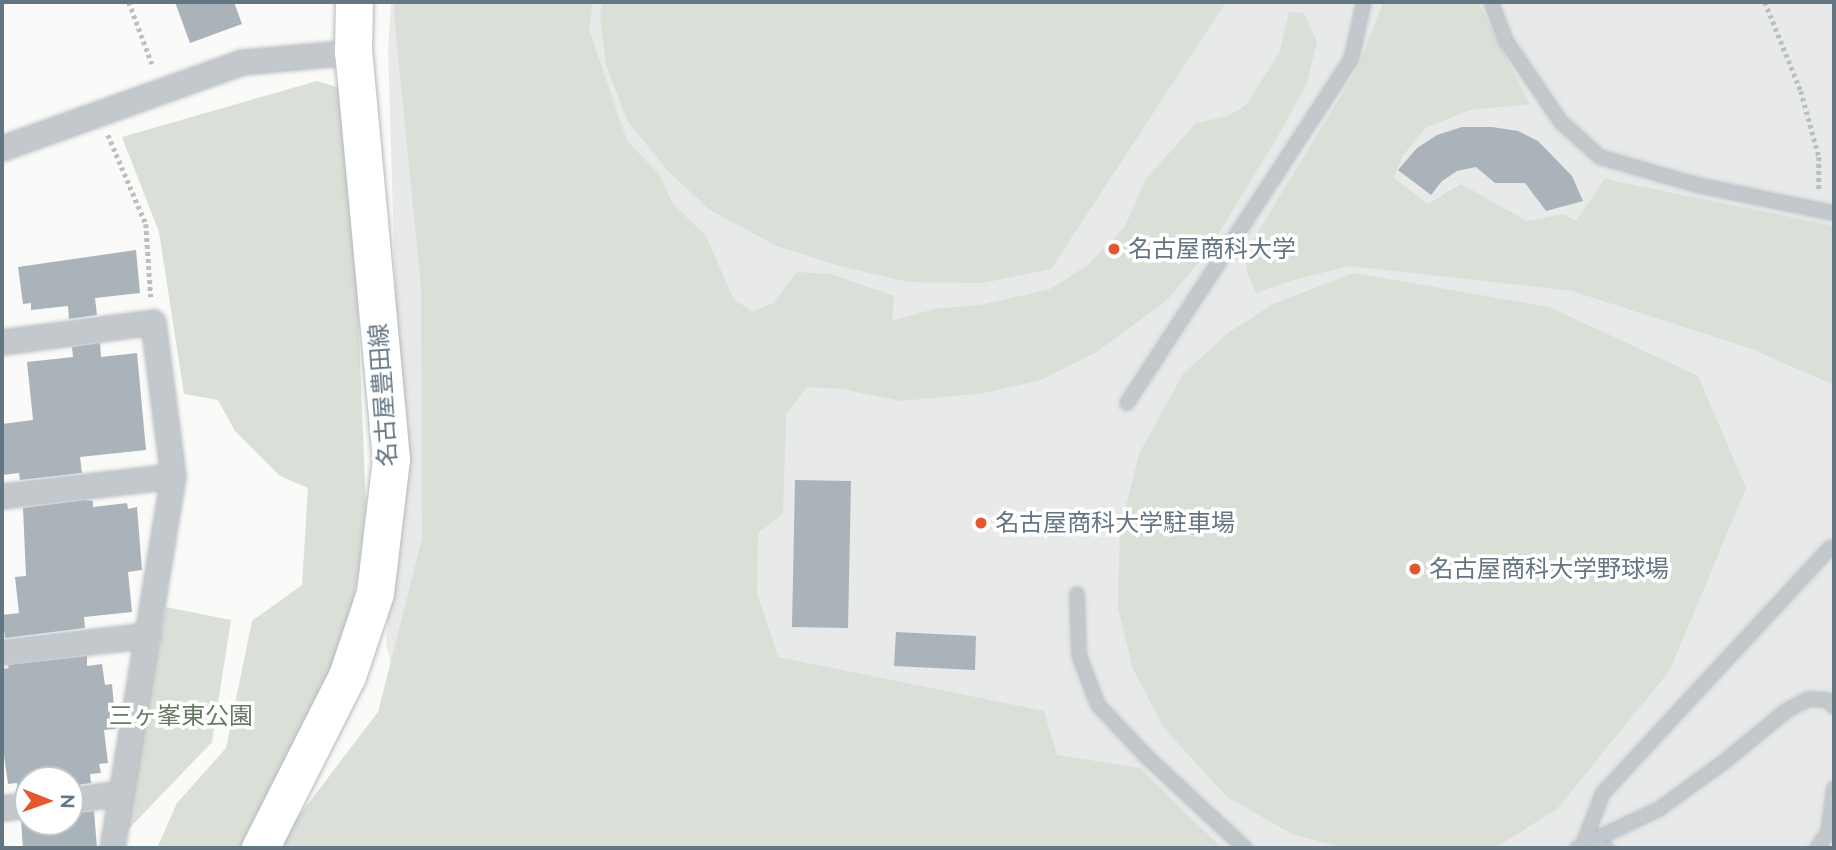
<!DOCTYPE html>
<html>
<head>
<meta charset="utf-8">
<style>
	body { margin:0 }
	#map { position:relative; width:1836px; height:850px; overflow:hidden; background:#fafaf8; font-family:Raleway,"Noto Sans JP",sans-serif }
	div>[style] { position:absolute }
	.built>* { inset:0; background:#e8e9e9 }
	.green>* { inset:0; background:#dadfd7 }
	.building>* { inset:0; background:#aab3b9 }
	.path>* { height:4.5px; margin-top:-2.25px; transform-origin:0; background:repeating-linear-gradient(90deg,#bbbfc2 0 3.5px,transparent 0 7px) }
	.roads { filter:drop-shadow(0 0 2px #b5babe) drop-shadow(0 0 2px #b5babe) }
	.lane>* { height:12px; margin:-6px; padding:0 6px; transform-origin:6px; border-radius:6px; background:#c3c8cc }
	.street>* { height:23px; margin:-11.5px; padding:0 11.5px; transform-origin:11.5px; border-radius:11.5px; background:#c3c8cc }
	.primary>* { height:37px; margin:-18.5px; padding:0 18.5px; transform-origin:18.5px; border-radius:18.5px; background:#fff }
	.dots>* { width:19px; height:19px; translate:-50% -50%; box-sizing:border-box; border:4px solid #fff; border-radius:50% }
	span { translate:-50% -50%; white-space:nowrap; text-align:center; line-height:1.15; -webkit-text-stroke:7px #fff; paint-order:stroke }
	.poi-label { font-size:24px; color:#657683 }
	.left { translate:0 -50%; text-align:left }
	.street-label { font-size:24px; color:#657683 }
	.park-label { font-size:24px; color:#687a64 }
	.frame { position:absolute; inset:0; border:4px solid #657683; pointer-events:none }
	.north { position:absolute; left:14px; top:766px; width:70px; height:70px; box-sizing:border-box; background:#fff; border:2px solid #c1c8cd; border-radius:50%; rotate:91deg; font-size:19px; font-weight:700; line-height:28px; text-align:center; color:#657683 }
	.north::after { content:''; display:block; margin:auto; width:24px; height:32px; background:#e4572e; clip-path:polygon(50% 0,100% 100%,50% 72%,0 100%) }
</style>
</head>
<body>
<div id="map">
	<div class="built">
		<i style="clip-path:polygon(391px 2px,1834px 2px,1834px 848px,448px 848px,386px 645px,400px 450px,388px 48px)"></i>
	</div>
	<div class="green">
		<i style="clip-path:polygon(395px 2px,593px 2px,589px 29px,627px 141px,659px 174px,673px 204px,706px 236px,733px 298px,752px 312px,773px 303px,797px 272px,831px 274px,894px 296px,892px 321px,934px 309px,981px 305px,1050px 289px,1088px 265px,1125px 226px,1146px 179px,1196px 123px,1228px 116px,1246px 105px,1279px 53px,1289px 12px,1304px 13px,1317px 42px,1307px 83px,1276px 140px,1205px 255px,1166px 301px,1095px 353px,1041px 380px,984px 393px,901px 401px,842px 389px,807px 387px,786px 414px,783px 514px,758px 533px,757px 593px,778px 657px,1044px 711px,1057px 755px,1140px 768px,1222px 848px,283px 848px,295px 821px,378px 712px,422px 538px,421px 288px,394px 13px)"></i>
		<i style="clip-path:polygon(602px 2px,1226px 2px,1051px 269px,983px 283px,908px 282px,840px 266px,777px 246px,710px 210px,669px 172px,628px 122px,606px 65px,600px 16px)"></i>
		<i style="clip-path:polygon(1383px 2px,1478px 2px,1530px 104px,1470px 110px,1425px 128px,1402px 157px,1394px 178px,1428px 204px,1461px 184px,1527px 221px,1564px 214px,1576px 221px,1605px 179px,1834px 226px,1834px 385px,1752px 349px,1572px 291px,1349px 266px,1290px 281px,1256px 293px,1247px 273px,1246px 251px,1359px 66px)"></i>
		<i style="clip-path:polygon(317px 81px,349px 91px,366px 507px,359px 571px,346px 636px,315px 712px,241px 848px,157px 848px,177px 803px,226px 748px,252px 621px,302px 585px,308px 488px,280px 476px,235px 431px,218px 400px,184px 394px,159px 232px,122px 137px)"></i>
		<i style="clip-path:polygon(1354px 273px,1549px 307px,1698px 376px,1746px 488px,1670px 670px,1557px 809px,1495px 848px,1342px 848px,1292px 834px,1227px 797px,1164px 728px,1133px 669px,1118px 608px,1120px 530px,1139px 454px,1183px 374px,1228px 333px,1273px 304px)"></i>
		<i style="clip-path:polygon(166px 607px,231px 620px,212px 742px,121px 837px)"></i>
	</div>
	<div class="building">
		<i style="clip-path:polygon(175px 2px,234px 2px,242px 24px,190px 43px)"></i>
		<i style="clip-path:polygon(1462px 127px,1492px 127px,1518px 131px,1538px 141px,1572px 176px,1583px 201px,1546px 211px,1525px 183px,1495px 183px,1476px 167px,1457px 171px,1442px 181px,1431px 195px,1398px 170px,1417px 148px,1437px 135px)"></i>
		<i style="clip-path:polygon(136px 250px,140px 293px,95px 298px,97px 315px,69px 319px,68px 306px,31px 310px,31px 303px,23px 304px,18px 267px)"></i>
		<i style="clip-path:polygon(100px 343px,101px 357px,137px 353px,146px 450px,80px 457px,82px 473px,20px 480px,19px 473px,2px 475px,2px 424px,33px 420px,27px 362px,73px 357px,72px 347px)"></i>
		<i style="clip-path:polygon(795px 480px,851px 481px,848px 628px,792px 627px)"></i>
		<i style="clip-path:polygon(85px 500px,93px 501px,93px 507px,127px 503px,128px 509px,137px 507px,142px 570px,128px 572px,132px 612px,84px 617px,85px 628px,5px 638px,2px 615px,19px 613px,15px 577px,26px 576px,23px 508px)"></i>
		<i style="clip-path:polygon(896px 632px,976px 636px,975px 670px,894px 666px)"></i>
		<i style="clip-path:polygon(87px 656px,87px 666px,102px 664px,105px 685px,112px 684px,116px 729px,104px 730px,108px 763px,99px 764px,101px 773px,90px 774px,91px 783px,70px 786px,70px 780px,28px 780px,28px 791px,18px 792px,17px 783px,8px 784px,2px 741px,2px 669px,9px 668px,8px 665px)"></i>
		<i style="clip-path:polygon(94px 811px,97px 848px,23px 848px,21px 820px,70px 822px,70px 814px)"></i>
	</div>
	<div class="path">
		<i style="left:129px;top:2px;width:66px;rotate:69.6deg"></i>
		<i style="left:1765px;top:2px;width:96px;rotate:68deg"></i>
		<i style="left:1801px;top:91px;width:68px;rotate:74.7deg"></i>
		<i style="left:1819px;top:157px;width:34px;rotate:90deg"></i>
		<i style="left:108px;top:135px;width:97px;rotate:66.9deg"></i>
		<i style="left:146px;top:224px;width:73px;rotate:86.1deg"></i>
	</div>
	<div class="roads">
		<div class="lane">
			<i style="left:1491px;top:2px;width:42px;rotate:69deg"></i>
			<i style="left:1506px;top:41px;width:98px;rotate:55.8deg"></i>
			<i style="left:1561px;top:122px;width:52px;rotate:41.9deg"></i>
			<i style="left:1600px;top:157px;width:101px;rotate:16.1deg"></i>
			<i style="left:1697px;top:185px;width:140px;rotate:11.6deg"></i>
			<i style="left:1127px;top:403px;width:410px;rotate:-56.9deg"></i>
			<i style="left:1351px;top:60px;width:59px;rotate:-77.4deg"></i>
			<i style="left:1077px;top:594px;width:61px;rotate:88.1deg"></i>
			<i style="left:1079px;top:655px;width:53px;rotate:69.2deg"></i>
			<i style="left:1098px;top:705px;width:71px;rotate:46.7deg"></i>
			<i style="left:1147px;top:757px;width:134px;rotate:42.9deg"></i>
			<i style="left:1583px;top:845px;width:84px;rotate:-25.3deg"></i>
			<i style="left:1659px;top:809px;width:80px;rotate:-35.9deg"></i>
			<i style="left:1724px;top:762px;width:80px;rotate:-39.4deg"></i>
			<i style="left:1786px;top:711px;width:26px;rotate:-28deg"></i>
			<i style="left:1809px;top:699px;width:19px;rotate:3deg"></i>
			<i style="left:1828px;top:700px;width:9px;rotate:49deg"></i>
			<i style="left:1583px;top:845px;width:23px;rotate:7deg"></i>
			<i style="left:1577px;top:848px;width:7px;rotate:-27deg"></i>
			<i style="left:1583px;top:845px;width:56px;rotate:-69deg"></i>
			<i style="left:1603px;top:793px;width:335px;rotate:-47.2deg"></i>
			<i style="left:1817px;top:848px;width:19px;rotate:-54deg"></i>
			<i style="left:1828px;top:833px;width:45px;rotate:-82.4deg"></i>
		</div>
		<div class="street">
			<i style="left:2px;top:148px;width:255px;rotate:-19.7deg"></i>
			<i style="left:242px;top:62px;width:111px;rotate:-5.1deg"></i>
			<i style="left:2px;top:342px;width:152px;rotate:-7.5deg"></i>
			<i style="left:153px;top:322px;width:155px;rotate:82.6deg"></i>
			<i style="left:173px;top:476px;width:377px;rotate:99.3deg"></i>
			<i style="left:2px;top:496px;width:172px;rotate:-6.7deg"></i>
			<i style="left:2px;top:652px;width:147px;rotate:-6.6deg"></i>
			<i style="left:70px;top:800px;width:51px;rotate:-7.8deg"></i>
			<i style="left:2px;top:808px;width:26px;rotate:-7deg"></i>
		</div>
		<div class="primary">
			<i style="left:260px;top:848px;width:193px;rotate:-63.2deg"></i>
			<i style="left:347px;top:676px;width:88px;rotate:-71.4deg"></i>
			<i style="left:375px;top:593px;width:135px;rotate:-83.2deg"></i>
			<i style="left:391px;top:459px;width:409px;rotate:-95.3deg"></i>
			<i style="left:353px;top:52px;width:50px;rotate:-88.9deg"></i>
		</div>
	</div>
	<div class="dots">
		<i style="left:1114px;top:249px;background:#e4572e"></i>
		<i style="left:981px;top:523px;background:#e4572e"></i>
		<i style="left:1415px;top:569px;background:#e4572e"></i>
	</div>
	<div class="poi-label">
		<span class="left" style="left:1128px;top:249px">名古屋商科大学</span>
		<span class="left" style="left:995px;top:523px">名古屋商科大学駐車場</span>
		<span class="left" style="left:1429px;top:569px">名古屋商科大学野球場</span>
	</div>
	<div class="street-label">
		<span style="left:383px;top:395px;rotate:-94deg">名古屋豊田線</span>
	</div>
	<div class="park-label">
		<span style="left:181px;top:716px">三ヶ峯東公園</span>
	</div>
	<div class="frame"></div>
	<div class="north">N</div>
</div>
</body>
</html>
